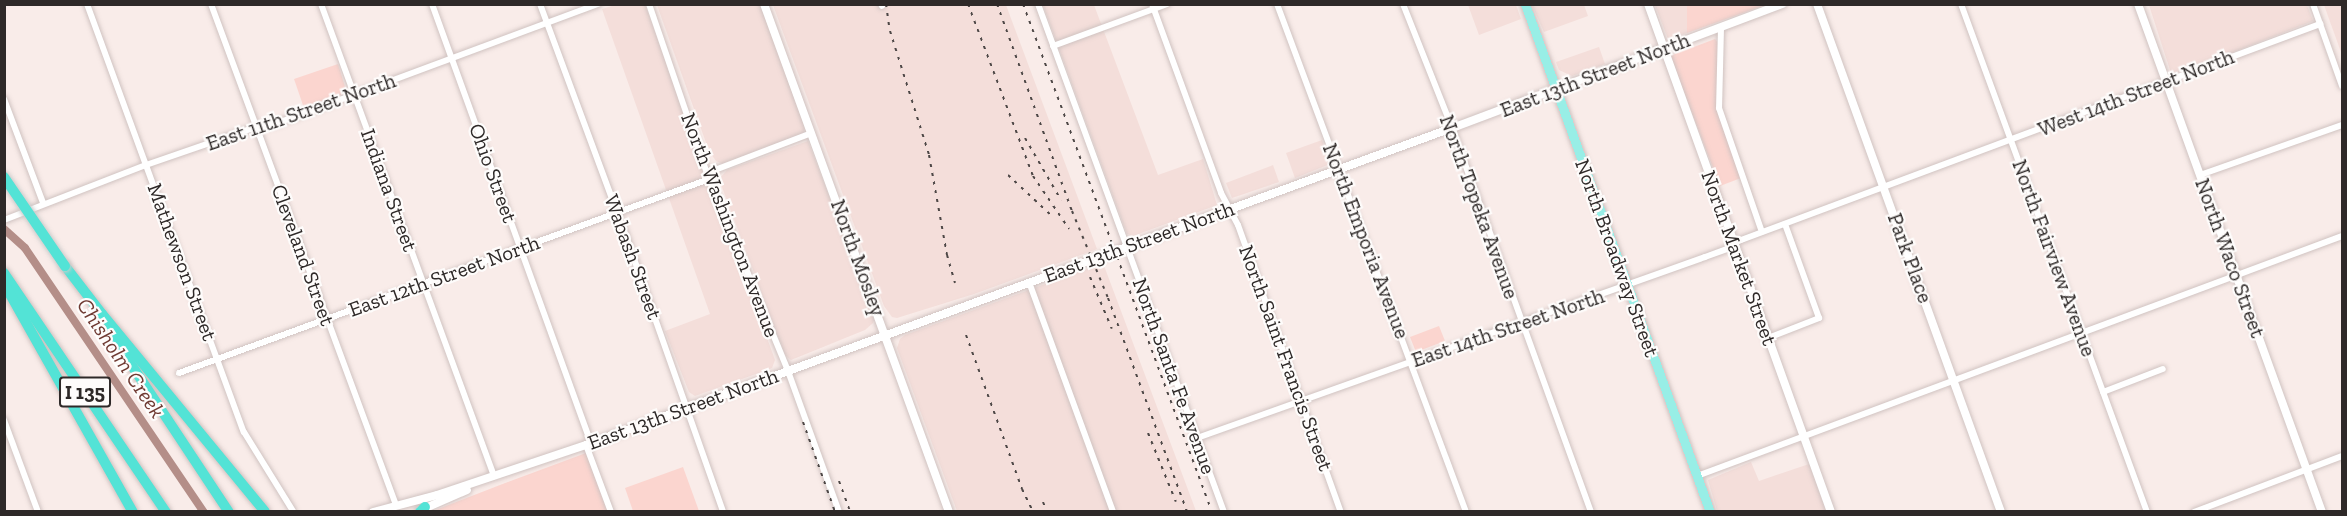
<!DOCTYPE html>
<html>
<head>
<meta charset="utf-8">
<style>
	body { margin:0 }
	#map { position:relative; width:2347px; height:516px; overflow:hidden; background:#f9ece9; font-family:"Zilla Slab",serif }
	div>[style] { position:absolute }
	.built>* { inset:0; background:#f4deda }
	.green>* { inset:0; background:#fbd5cf }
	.canal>* { height:8px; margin:-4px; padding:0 4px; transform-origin:4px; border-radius:4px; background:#b48e88 }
	.roads { filter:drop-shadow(0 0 2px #d0c3c1) drop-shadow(0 0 2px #d0c3c1) }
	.street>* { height:6px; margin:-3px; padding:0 3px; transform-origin:3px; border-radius:3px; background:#fff }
	.secondary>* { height:8px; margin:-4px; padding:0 4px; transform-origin:4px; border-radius:4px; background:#fff }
	.primary>* { height:9px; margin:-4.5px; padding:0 4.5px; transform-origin:4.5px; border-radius:4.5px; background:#98eee6 }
	.highway>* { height:10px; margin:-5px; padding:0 5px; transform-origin:5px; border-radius:5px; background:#53e3d6 }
	.rail>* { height:2px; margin-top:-1px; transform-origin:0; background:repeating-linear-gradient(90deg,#4d4746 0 3px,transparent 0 9px) }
	.bridges { filter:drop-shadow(0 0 2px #cdcccb) drop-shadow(0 0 2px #cdcccb) }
	.highway-bridge>* { height:10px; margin:-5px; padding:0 5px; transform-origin:5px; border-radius:5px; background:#53e3d6 }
	span { translate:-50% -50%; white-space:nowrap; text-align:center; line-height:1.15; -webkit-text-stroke:4.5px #fefcfb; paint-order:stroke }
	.shield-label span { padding:2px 4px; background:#fefcfb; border:2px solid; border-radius:4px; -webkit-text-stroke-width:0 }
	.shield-label { font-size:20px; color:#2e2928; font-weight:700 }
	.street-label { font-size:21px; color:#2e2928 }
	.water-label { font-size:22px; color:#6f3a32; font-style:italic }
	.frame { position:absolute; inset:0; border:6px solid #2e2928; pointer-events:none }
</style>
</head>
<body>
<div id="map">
	<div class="built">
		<i style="clip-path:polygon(615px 5px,645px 5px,775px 360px,772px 368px,695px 396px,689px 392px,665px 331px,710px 314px,602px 9px)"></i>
		<i style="clip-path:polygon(657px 5px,760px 5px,805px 126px,803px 134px,723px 164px,716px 161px,709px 151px)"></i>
		<i style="clip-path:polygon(773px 5px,1006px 5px,1097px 249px,974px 294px,897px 318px,892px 317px,884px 306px)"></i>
		<i style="clip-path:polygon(1043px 5px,1094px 5px,1158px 175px,1203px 159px,1217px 205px,1133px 236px,1127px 234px)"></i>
		<i style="clip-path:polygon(1468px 5px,1516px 5px,1521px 19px,1479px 35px)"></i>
		<i style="clip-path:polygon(1532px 5px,1584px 5px,1588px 16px,1544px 32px)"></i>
		<i style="clip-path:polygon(1655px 5px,1687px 5px,1687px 33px,1668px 39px)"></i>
		<i style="clip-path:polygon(2149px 5px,2307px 5px,2313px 21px,2174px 75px,2170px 70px)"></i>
		<i style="clip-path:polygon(2324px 5px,2342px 5px,2342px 55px)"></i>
		<i style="clip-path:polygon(1599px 47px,1605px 64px,1572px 76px,1559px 70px,1556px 62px)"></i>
		<i style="clip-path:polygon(1322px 140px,1330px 164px,1295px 178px,1286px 153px)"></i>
		<i style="clip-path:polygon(808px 141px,875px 317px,873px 323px,865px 330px,791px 360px,785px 355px,719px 179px,727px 170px)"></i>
		<i style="clip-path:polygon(1273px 165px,1279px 182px,1232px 198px,1226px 183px)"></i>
		<i style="clip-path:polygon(1103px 263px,1196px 511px,957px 511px,897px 348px,900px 339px,905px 335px)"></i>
		<i style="clip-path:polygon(1751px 462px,1759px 481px,1809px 464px,1826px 511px,1717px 511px,1708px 480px)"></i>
	</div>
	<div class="green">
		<i style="clip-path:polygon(1687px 5px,1688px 4px,1765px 5px,1687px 33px)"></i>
		<i style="clip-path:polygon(1715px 39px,1718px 43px,1717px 109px,1741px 178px,1720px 186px,1670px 56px)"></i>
		<i style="clip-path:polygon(338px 64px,347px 93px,304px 108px,294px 79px)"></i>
		<i style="clip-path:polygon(1439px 326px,1445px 341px,1416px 352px,1410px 337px)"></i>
		<i style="clip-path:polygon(586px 453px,607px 511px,433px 511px,500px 485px)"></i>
		<i style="clip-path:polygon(683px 467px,699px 511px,633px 511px,625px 488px)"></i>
	</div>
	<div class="canal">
		<i style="left:4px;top:229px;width:28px;rotate:42deg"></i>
		<i style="left:25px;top:248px;width:319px;rotate:55.9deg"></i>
	</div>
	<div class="roads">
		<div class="street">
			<i style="left:87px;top:4px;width:456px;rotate:69.9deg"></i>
			<i style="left:244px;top:432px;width:93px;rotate:58.2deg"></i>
			<i style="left:211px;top:4px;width:534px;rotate:69.73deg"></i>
			<i style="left:321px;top:4px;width:503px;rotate:69.87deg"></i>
			<i style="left:432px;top:4px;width:467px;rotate:70.1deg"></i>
			<i style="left:540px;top:4px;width:247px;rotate:69.7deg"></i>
			<i style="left:626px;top:236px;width:293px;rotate:70.6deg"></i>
			<i style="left:649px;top:4px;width:185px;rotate:71.1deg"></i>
			<i style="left:709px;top:179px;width:208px;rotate:67.6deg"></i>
			<i style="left:788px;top:371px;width:150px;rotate:70.1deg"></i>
			<i style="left:881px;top:4px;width:2px;rotate:63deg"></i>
			<i style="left:1038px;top:4px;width:541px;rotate:69.89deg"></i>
			<i style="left:1152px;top:4px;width:201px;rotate:69.9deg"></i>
			<i style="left:1221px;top:193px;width:36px;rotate:62deg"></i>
			<i style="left:1238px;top:225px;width:305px;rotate:70.3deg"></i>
			<i style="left:1277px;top:4px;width:542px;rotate:69.59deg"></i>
			<i style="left:1403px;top:4px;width:133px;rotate:68.4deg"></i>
			<i style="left:1452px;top:128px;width:408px;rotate:70.1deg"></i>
			<i style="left:1961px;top:4px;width:541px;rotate:69.89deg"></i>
			<i style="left:2313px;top:4px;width:87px;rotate:70.5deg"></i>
			<i style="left:1721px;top:28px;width:80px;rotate:91.4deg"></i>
			<i style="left:1719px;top:108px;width:131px;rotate:70.9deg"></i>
			<i style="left:1053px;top:46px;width:121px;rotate:-20.2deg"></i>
			<i style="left:4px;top:99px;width:111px;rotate:69.4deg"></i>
			<i style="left:707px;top:173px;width:112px;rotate:-20.9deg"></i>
			<i style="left:2200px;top:175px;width:151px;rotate:-19.4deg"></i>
			<i style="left:4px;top:220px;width:152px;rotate:-21.2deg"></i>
			<i style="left:146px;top:165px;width:116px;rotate:-19.1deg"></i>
			<i style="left:256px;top:127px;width:19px;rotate:-9deg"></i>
			<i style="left:275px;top:124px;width:345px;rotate:-20.4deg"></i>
			<i style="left:1029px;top:282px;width:245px;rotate:69.9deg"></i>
			<i style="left:1768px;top:338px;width:55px;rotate:-21.4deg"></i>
			<i style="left:1819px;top:318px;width:100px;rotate:-109.9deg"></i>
			<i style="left:179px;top:373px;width:564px;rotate:-20.1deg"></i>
			<i style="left:2103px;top:392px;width:64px;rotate:-21deg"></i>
			<i style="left:4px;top:420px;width:98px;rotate:69.7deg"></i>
			<i style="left:1197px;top:438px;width:539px;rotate:-19.61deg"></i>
			<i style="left:1705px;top:257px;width:23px;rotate:-20deg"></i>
			<i style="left:1727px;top:249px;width:8px;rotate:-45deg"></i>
			<i style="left:1733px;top:243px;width:627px;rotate:-20.46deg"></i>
			<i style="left:586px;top:445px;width:72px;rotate:69.5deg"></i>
			<i style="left:1697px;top:476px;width:688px;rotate:-20.41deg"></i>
			<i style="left:2194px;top:512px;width:158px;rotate:-20.7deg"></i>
		</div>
		<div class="secondary">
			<i style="left:764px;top:4px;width:541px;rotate:69.99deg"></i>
			<i style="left:1648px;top:4px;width:540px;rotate:70.19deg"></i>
			<i style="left:1817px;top:4px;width:540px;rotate:70.09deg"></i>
			<i style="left:2138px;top:4px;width:540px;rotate:70.09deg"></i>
			<i style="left:421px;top:510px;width:50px;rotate:-23.5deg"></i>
			<i style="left:373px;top:512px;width:66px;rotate:-14.9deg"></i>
			<i style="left:437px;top:495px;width:157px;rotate:-18.6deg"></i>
			<i style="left:586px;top:445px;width:922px;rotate:-20.11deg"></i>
			<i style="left:1452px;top:128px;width:353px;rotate:-20.6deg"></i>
		</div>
		<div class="primary">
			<i style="left:1525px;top:4px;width:541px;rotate:69.99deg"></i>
		</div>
		<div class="highway">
			<i style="left:65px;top:266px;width:61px;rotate:52.4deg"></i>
			<i style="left:102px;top:314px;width:256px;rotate:50.5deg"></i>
			<i style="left:4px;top:273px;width:289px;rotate:55.9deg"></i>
			<i style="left:6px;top:287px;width:258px;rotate:60.6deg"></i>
			<i style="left:109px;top:331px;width:217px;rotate:56.5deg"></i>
			<i style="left:420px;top:512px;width:7px;rotate:-45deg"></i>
		</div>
	</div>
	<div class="rail">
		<i style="left:886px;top:4px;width:27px;rotate:82deg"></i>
		<i style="left:890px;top:31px;width:130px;rotate:72.5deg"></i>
		<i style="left:929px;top:155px;width:102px;rotate:79.8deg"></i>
		<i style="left:947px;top:255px;width:29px;rotate:74deg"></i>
		<i style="left:968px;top:4px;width:184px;rotate:69.3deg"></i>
		<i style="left:1033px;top:176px;width:64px;rotate:55.8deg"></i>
		<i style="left:997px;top:4px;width:220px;rotate:70.1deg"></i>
		<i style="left:1072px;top:211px;width:94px;rotate:67.5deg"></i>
		<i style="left:1108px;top:298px;width:228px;rotate:69.7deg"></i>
		<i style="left:1023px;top:4px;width:542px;rotate:69.59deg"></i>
		<i style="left:1025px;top:138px;width:72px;rotate:59.9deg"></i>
		<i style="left:1008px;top:175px;width:63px;rotate:43.1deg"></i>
		<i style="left:1090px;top:277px;width:56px;rotate:67.1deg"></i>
		<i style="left:966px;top:335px;width:164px;rotate:70deg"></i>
		<i style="left:1022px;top:489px;width:25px;rotate:64deg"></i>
		<i style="left:803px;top:422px;width:96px;rotate:70.4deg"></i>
		<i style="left:1148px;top:433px;width:74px;rotate:67.9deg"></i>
		<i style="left:839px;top:481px;width:33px;rotate:70deg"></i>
		<i style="left:1043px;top:502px;width:11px;rotate:68deg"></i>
	</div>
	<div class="bridges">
		<div class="highway-bridge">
			<i style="left:4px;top:177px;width:108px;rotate:55.6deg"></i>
		</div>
	</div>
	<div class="shield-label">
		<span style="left:85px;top:392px">I 135</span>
	</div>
	<div class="street-label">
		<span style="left:1595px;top:75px;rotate:-21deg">East 13th Street North</span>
		<span style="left:2136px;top:93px;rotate:-21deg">West 14th Street North</span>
		<span style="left:301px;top:112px;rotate:-19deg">East 11th Street North</span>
		<span style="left:493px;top:173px;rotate:70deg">Ohio Street</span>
		<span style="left:389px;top:190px;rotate:70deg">Indiana Street</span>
		<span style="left:1479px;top:207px;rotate:70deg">North Topeka Avenue</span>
		<span style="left:730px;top:225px;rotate:69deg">North Washington Avenue</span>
		<span style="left:1366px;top:241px;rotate:69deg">North Emporia Avenue</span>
		<span style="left:1139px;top:242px;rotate:-20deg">East 13th Street North</span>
		<span style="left:303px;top:255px;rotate:70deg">Cleveland Street</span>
		<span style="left:633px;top:257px;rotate:70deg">Wabash Street</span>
		<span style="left:858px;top:258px;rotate:70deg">North Mosley</span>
		<span style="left:1617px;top:258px;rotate:70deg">North Broadway Street</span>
		<span style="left:1739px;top:258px;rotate:70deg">North Market Street</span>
		<span style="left:1910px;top:258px;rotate:70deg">Park Place</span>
		<span style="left:2054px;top:258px;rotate:70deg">North Fairview Avenue</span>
		<span style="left:2230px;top:258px;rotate:70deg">North Waco Street</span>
		<span style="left:182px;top:262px;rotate:70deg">Mathewson Street</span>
		<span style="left:444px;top:276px;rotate:-20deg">East 12th Street North</span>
		<span style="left:1508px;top:328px;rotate:-19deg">East 14th Street North</span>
		<span style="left:1286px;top:358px;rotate:70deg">North Saint Francis Street</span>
		<span style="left:1174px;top:376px;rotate:70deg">North Santa Fe Avenue</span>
		<span style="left:683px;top:409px;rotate:-20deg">East 13th Street North</span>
	</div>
	<div class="water-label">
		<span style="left:121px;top:358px;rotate:56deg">Chisholm Creek</span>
	</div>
	<div class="frame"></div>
</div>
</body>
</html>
